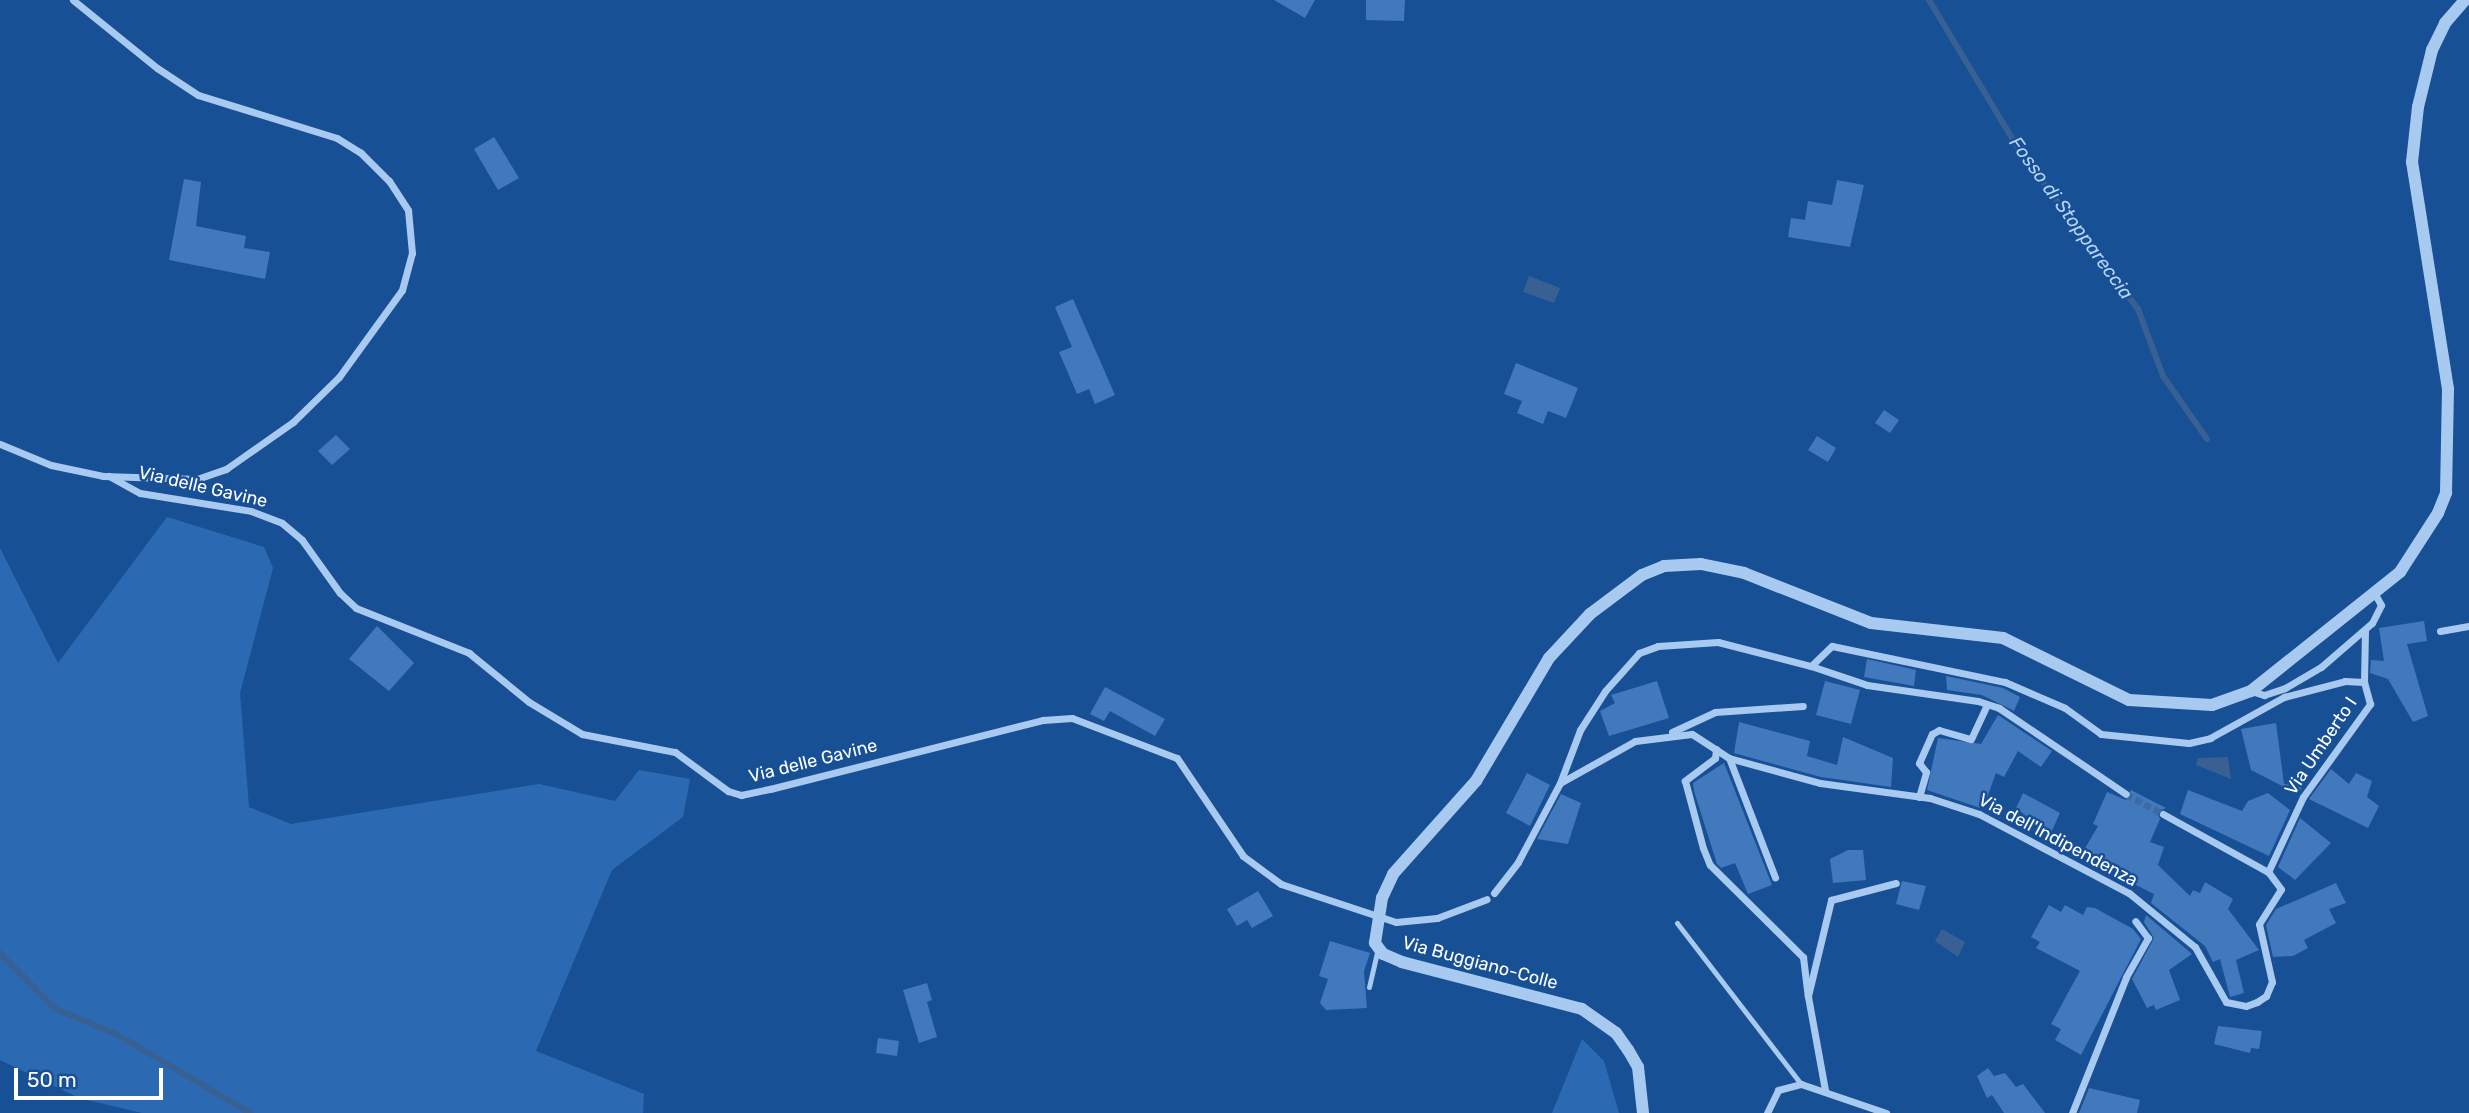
<!DOCTYPE html>
<html>
<head>
<meta charset="utf-8">
<style>
	body { margin:0 }
	#map { position:relative; width:2469px; height:1113px; overflow:hidden; background:#185095; font-family:Rubik,sans-serif }
	div>[style] { position:absolute }
	.green>* { inset:0; background:#2b6ab3 }
	.water>* { inset:0; background:#386092 }
	.stream>* { height:6px; margin:-3px; padding:0 3px; transform-origin:3px; border-radius:3px; background:#386092 }
	.building>* { inset:0; background:#4179bc }
	.minor-tunnel>* { height:7px; margin-top:-3.5px; transform-origin:0; background:repeating-linear-gradient(90deg,#3b6aa5 0 7px,transparent 0 10.5px) }
	.service>* { height:5px; margin:-2.5px; padding:0 2.5px; transform-origin:2.5px; border-radius:2.5px; background:#a9caf0 }
	.minor>* { height:7px; margin:-3.5px; padding:0 3.5px; transform-origin:3.5px; border-radius:3.5px; background:#a9caf0 }
	.tertiary>* { height:12px; margin:-6px; padding:0 6px; transform-origin:6px; border-radius:6px; background:#a9caf0 }
	span { translate:-50% -50%; white-space:nowrap; text-align:center; line-height:1.15; -webkit-text-stroke:5px #185095; paint-order:stroke }
	.street-label { font-size:18px; color:#fff }
	.water-label { font-size:19px; color:#b6d4f7; font-style:italic }
	.scale { position:absolute; left:14px; top:1068px; width:149px; height:32px; box-sizing:border-box; border:4px solid #fff; border-top:0; padding-left:9px; font-size:21px; line-height:24px; white-space:nowrap; color:#fff; -webkit-text-stroke:5px #185095; paint-order:stroke }
</style>
</head>
<body>
<div id="map">
	<div class="green">
		<i style="clip-path:polygon(167px 517px,264px 547px,273px 568px,240px 693px,249px 807px,291px 824px,539px 784px,615px 801px,639px 770px,690px 779px,683px 817px,612px 870px,536px 1051px,644px 1094px,643px 1113px,142px 1113px,79px 1098px,0 1060px,0 548px,58px 663px)"></i>
		<i style="clip-path:polygon(1582px 1039px,1604px 1061px,1619px 1113px,1552px 1113px)"></i>
	</div>
	<div class="water">
		<i style="clip-path:polygon(1529px 276px,1560px 288px,1554px 303px,1523px 292px)"></i>
		<i style="clip-path:polygon(2228px 757px,2231px 779px,2196px 765px,2198px 758px)"></i>
		<i style="clip-path:polygon(1942px 929px,1965px 942px,1958px 957px,1935px 941px)"></i>
	</div>
	<div class="stream">
		<i style="left:1929px;top:0;width:175px;rotate:59deg"></i>
		<i style="left:2019px;top:150px;width:199px;rotate:53.2deg"></i>
		<i style="left:2138px;top:309px;width:72px;rotate:69.5deg"></i>
		<i style="left:2163px;top:376px;width:77px;rotate:55.1deg"></i>
		<i style="left:0;top:953px;width:77px;rotate:45.5deg"></i>
		<i style="left:54px;top:1008px;width:69px;rotate:22.9deg"></i>
		<i style="left:118px;top:1035px;width:153px;rotate:30.6deg"></i>
	</div>
	<div class="building">
		<i style="clip-path:polygon(1274px 0,1315px 0,1305px 18px)"></i>
		<i style="clip-path:polygon(1366px 0,1405px 0,1404px 21px,1366px 20px)"></i>
		<i style="clip-path:polygon(494px 137px,519px 178px,498px 190px,474px 149px)"></i>
		<i style="clip-path:polygon(184px 179px,201px 182px,196px 226px,246px 236px,244px 248px,270px 252px,265px 279px,169px 260px)"></i>
		<i style="clip-path:polygon(1837px 180px,1864px 185px,1850px 247px,1788px 237px,1791px 218px,1805px 220px,1808px 201px,1832px 205px)"></i>
		<i style="clip-path:polygon(1073px 299px,1115px 395px,1095px 404px,1089px 389px,1077px 394px,1059px 352px,1072px 347px,1055px 307px)"></i>
		<i style="clip-path:polygon(1516px 363px,1578px 388px,1566px 418px,1548px 411px,1543px 424px,1517px 413px,1522px 401px,1504px 394px)"></i>
		<i style="clip-path:polygon(1884px 410px,1899px 420px,1890px 433px,1875px 423px)"></i>
		<i style="clip-path:polygon(336px 435px,350px 449px,332px 465px,318px 451px)"></i>
		<i style="clip-path:polygon(1817px 436px,1836px 448px,1828px 462px,1808px 450px)"></i>
		<i style="clip-path:polygon(2424px 621px,2427px 641px,2407px 644px,2428px 716px,2413px 722px,2388px 679px,2370px 673px,2371px 660px,2384px 661px,2379px 628px)"></i>
		<i style="clip-path:polygon(377px 626px,414px 663px,389px 691px,349px 659px)"></i>
		<i style="clip-path:polygon(1867px 659px,1916px 670px,1914px 686px,1864px 677px)"></i>
		<i style="clip-path:polygon(1946px 676px,2003px 688px,2020px 697px,2014px 711px,1982px 695px,1947px 690px)"></i>
		<i style="clip-path:polygon(1657px 681px,1669px 718px,1609px 736px,1600px 711px,1615px 703px,1611px 695px)"></i>
		<i style="clip-path:polygon(1825px 681px,1860px 690px,1851px 724px,1816px 715px)"></i>
		<i style="clip-path:polygon(1105px 687px,1165px 719px,1155px 736px,1110px 711px,1104px 721px,1090px 714px)"></i>
		<i style="clip-path:polygon(1998px 715px,2052px 751px,2041px 767px,2018px 751px,2004px 777px,1996px 773px,1983px 809px,1927px 790px,1938px 738px,1981px 744px)"></i>
		<i style="clip-path:polygon(1739px 722px,1810px 741px,1807px 756px,1837px 765px,1843px 737px,1893px 758px,1891px 787px,1821px 777px,1734px 753px)"></i>
		<i style="clip-path:polygon(2276px 723px,2284px 784px,2303px 786px,2298px 794px,2251px 770px,2241px 729px)"></i>
		<i style="clip-path:polygon(1724px 763px,1772px 885px,1748px 894px,1735px 863px,1721px 868px,1717px 864px,1694px 791px,1693px 783px)"></i>
		<i style="clip-path:polygon(2331px 769px,2349px 784px,2356px 773px,2372px 781px,2367px 797px,2379px 806px,2368px 828px,2309px 799px)"></i>
		<i style="clip-path:polygon(1527px 773px,1550px 785px,1530px 826px,1506px 813px)"></i>
		<i style="clip-path:polygon(2131px 790px,2166px 808px,2157px 812px,2160px 819px,2150px 842px,2164px 847px,2158px 865px,2190px 896px,2193px 890px,2200px 893px,2205px 882px,2233px 899px,2228px 909px,2259px 950px,2236px 960px,2244px 993px,2230px 997px,2220px 959px,2213px 962px,2205px 946px,2151px 903px,2154px 894px,2080px 857px,2098px 826px,2093px 824px,2107px 792px,2126px 800px)"></i>
		<i style="clip-path:polygon(2188px 790px,2242px 811px,2248px 801px,2268px 793px,2290px 810px,2269px 856px,2180px 814px)"></i>
		<i style="clip-path:polygon(2023px 793px,2060px 813px,2050px 835px,2016px 808px)"></i>
		<i style="clip-path:polygon(1561px 794px,1581px 803px,1568px 844px,1537px 839px)"></i>
		<i style="clip-path:polygon(2300px 818px,2331px 843px,2295px 880px,2278px 867px)"></i>
		<i style="clip-path:polygon(1848px 850px,1863px 850px,1866px 880px,1833px 883px,1830px 859px)"></i>
		<i style="clip-path:polygon(1902px 881px,1926px 886px,1919px 910px,1896px 904px)"></i>
		<i style="clip-path:polygon(2336px 883px,2346px 903px,2329px 909px,2336px 923px,2304px 940px,2308px 948px,2293px 956px,2273px 957px,2266px 925px,2276px 909px)"></i>
		<i style="clip-path:polygon(1258px 891px,1273px 916px,1252px 928px,1247px 920px,1237px 926px,1227px 909px)"></i>
		<i style="clip-path:polygon(2049px 905px,2061px 912px,2065px 905px,2083px 915px,2087px 907px,2095px 908px,2133px 929px,2141px 939px,2081px 1055px,2055px 1040px,2061px 1029px,2051px 1024px,2080px 971px,2036px 948px,2040px 942px,2031px 937px)"></i>
		<i style="clip-path:polygon(2146px 915px,2192px 954px,2169px 970px,2180px 1000px,2156px 1010px,2154px 1005px,2147px 1008px,2132px 979px,2154px 938px,2144px 922px)"></i>
		<i style="clip-path:polygon(1330px 941px,1370px 953px,1364px 971px,1367px 1008px,1326px 1010px,1320px 1003px,1328px 979px,1319px 976px)"></i>
		<i style="clip-path:polygon(927px 983px,932px 1000px,927px 1002px,937px 1037px,919px 1043px,903px 990px)"></i>
		<i style="clip-path:polygon(2218px 1026px,2262px 1031px,2259px 1049px,2251px 1048px,2250px 1053px,2214px 1044px)"></i>
		<i style="clip-path:polygon(878px 1038px,899px 1041px,897px 1056px,876px 1053px)"></i>
		<i style="clip-path:polygon(1988px 1068px,1994px 1076px,2005px 1073px,2016px 1087px,2023px 1084px,2045px 1113px,2004px 1113px,1992px 1095px,1987px 1098px,1977px 1076px)"></i>
		<i style="clip-path:polygon(2089px 1088px,2140px 1100px,2137px 1113px,2079px 1113px)"></i>
	</div>
	<div class="minor-tunnel">
		<i style="left:2126px;top:794px;width:42px;rotate:28.4deg"></i>
	</div>
	<div class="service">
		<i style="left:1677px;top:923px;width:203px;rotate:52.4deg"></i>
		<i style="left:1369px;top:987px;width:39px;rotate:-77deg"></i>
	</div>
	<div class="minor">
		<i style="left:0;top:444px;width:55px;rotate:22.4deg"></i>
		<i style="left:51px;top:465px;width:53px;rotate:11.9deg"></i>
		<i style="left:103px;top:476px;width:94px;rotate:1.8deg"></i>
		<i style="left:197px;top:479px;width:31px;rotate:-19deg"></i>
		<i style="left:226px;top:469px;width:82px;rotate:-35deg"></i>
		<i style="left:293px;top:422px;width:64px;rotate:-44.4deg"></i>
		<i style="left:339px;top:377px;width:107px;rotate:-54.1deg"></i>
		<i style="left:402px;top:290px;width:38px;rotate:-75deg"></i>
		<i style="left:412px;top:253px;width:43px;rotate:-95.3deg"></i>
		<i style="left:408px;top:210px;width:35px;rotate:-123deg"></i>
		<i style="left:389px;top:181px;width:40px;rotate:-135deg"></i>
		<i style="left:361px;top:153px;width:28px;rotate:-148deg"></i>
		<i style="left:337px;top:138px;width:145px;rotate:-162.8deg"></i>
		<i style="left:198px;top:95px;width:49px;rotate:-146.6deg"></i>
		<i style="left:157px;top:68px;width:108px;rotate:-141deg"></i>
		<i style="left:109px;top:476px;width:35px;rotate:29deg"></i>
		<i style="left:140px;top:493px;width:112px;rotate:9.2deg"></i>
		<i style="left:251px;top:511px;width:33px;rotate:21deg"></i>
		<i style="left:282px;top:523px;width:26px;rotate:40deg"></i>
		<i style="left:302px;top:540px;width:65px;rotate:54.4deg"></i>
		<i style="left:340px;top:593px;width:22px;rotate:43deg"></i>
		<i style="left:356px;top:608px;width:122px;rotate:21.7deg"></i>
		<i style="left:469px;top:653px;width:77px;rotate:39.2deg"></i>
		<i style="left:529px;top:702px;width:62px;rotate:31.1deg"></i>
		<i style="left:582px;top:734px;width:95px;rotate:11deg"></i>
		<i style="left:675px;top:752px;width:66px;rotate:36.3deg"></i>
		<i style="left:728px;top:791px;width:14px;rotate:17deg"></i>
		<i style="left:741px;top:795px;width:30px;rotate:-12deg"></i>
		<i style="left:770px;top:789px;width:282px;rotate:-14.2deg"></i>
		<i style="left:1043px;top:720px;width:29px;rotate:-4deg"></i>
		<i style="left:1072px;top:718px;width:112px;rotate:20.9deg"></i>
		<i style="left:1177px;top:758px;width:118px;rotate:56deg"></i>
		<i style="left:1243px;top:856px;width:47px;rotate:36.4deg"></i>
		<i style="left:1281px;top:884px;width:121px;rotate:18.3deg"></i>
		<i style="left:1396px;top:922px;width:41px;rotate:-5.6deg"></i>
		<i style="left:1437px;top:918px;width:53px;rotate:-20.8deg"></i>
		<i style="left:2440px;top:631px;width:29px;rotate:-10deg"></i>
		<i style="left:1811px;top:666px;width:59px;rotate:18.7deg"></i>
		<i style="left:1867px;top:685px;width:112px;rotate:8.2deg"></i>
		<i style="left:1978px;top:701px;width:22px;rotate:18deg"></i>
		<i style="left:1999px;top:708px;width:153px;rotate:34.1deg"></i>
		<i style="left:2364px;top:682px;width:51px;rotate:-88.9deg"></i>
		<i style="left:2251px;top:691px;width:14px;rotate:17deg"></i>
		<i style="left:2264px;top:695px;width:22px;rotate:-18deg"></i>
		<i style="left:2285px;top:688px;width:42px;rotate:-30.3deg"></i>
		<i style="left:2321px;top:667px;width:67px;rotate:-40.8deg"></i>
		<i style="left:2372px;top:623px;width:20px;rotate:-63deg"></i>
		<i style="left:2381px;top:605px;width:10px;rotate:-119deg"></i>
		<i style="left:1672px;top:732px;width:47px;rotate:-24.9deg"></i>
		<i style="left:1715px;top:712px;width:88px;rotate:-3.9deg"></i>
		<i style="left:1716px;top:749px;width:9px;rotate:96deg"></i>
		<i style="left:1715px;top:758px;width:38px;rotate:143deg"></i>
		<i style="left:1685px;top:781px;width:69px;rotate:75deg"></i>
		<i style="left:1703px;top:848px;width:18px;rotate:68deg"></i>
		<i style="left:1710px;top:865px;width:131px;rotate:44.7deg"></i>
		<i style="left:1803px;top:957px;width:39px;rotate:83deg"></i>
		<i style="left:1729px;top:758px;width:128px;rotate:68.9deg"></i>
		<i style="left:1560px;top:783px;width:57px;rotate:-69.3deg"></i>
		<i style="left:1580px;top:730px;width:46px;rotate:-57.3deg"></i>
		<i style="left:1605px;top:691px;width:51px;rotate:-48.2deg"></i>
		<i style="left:1639px;top:653px;width:20px;rotate:-20deg"></i>
		<i style="left:1658px;top:646px;width:60px;rotate:-3.8deg"></i>
		<i style="left:1718px;top:642px;width:96px;rotate:14.5deg"></i>
		<i style="left:1811px;top:666px;width:29px;rotate:-44deg"></i>
		<i style="left:1832px;top:646px;width:177px;rotate:11.8deg"></i>
		<i style="left:2005px;top:682px;width:65px;rotate:23.4deg"></i>
		<i style="left:2065px;top:708px;width:44px;rotate:35.8deg"></i>
		<i style="left:2101px;top:734px;width:88px;rotate:5.8deg"></i>
		<i style="left:2189px;top:743px;width:22px;rotate:-13deg"></i>
		<i style="left:2210px;top:738px;width:85px;rotate:-29deg"></i>
		<i style="left:2284px;top:697px;width:63px;rotate:-14.7deg"></i>
		<i style="left:2345px;top:681px;width:19px;rotate:3deg"></i>
		<i style="left:1919px;top:797px;width:26px;rotate:-74deg"></i>
		<i style="left:1926px;top:772px;width:11px;rotate:-128deg"></i>
		<i style="left:1919px;top:763px;width:32px;rotate:-66deg"></i>
		<i style="left:1932px;top:734px;width:8px;rotate:-30deg"></i>
		<i style="left:1939px;top:730px;width:33px;rotate:16deg"></i>
		<i style="left:1971px;top:739px;width:38px;rotate:-65deg"></i>
		<i style="left:2268px;top:872px;width:83px;rotate:-65deg"></i>
		<i style="left:2303px;top:797px;width:115px;rotate:-54.2deg"></i>
		<i style="left:2370px;top:704px;width:23px;rotate:-105deg"></i>
		<i style="left:1494px;top:893px;width:39px;rotate:-52deg"></i>
		<i style="left:1518px;top:862px;width:89px;rotate:-62deg"></i>
		<i style="left:1560px;top:783px;width:86px;rotate:-29.2deg"></i>
		<i style="left:1635px;top:741px;width:57px;rotate:-7deg"></i>
		<i style="left:1692px;top:734px;width:44px;rotate:33deg"></i>
		<i style="left:1729px;top:758px;width:94px;rotate:15.4deg"></i>
		<i style="left:1820px;top:783px;width:111px;rotate:7.8deg"></i>
		<i style="left:1930px;top:798px;width:52px;rotate:18.1deg"></i>
		<i style="left:1979px;top:814px;width:170px;rotate:27.8deg"></i>
		<i style="left:2129px;top:893px;width:85px;rotate:39.3deg"></i>
		<i style="left:2195px;top:947px;width:63px;rotate:60.6deg"></i>
		<i style="left:2226px;top:1002px;width:20px;rotate:11deg"></i>
		<i style="left:2246px;top:1006px;width:12px;rotate:-20deg"></i>
		<i style="left:2257px;top:1002px;width:11px;rotate:-34deg"></i>
		<i style="left:2266px;top:996px;width:15px;rotate:-67deg"></i>
		<i style="left:2272px;top:982px;width:59px;rotate:-102.6deg"></i>
		<i style="left:2259px;top:924px;width:41px;rotate:-57.8deg"></i>
		<i style="left:2281px;top:889px;width:21px;rotate:-127deg"></i>
		<i style="left:2268px;top:872px;width:120px;rotate:-151.1deg"></i>
		<i style="left:1825px;top:1090px;width:96px;rotate:-100.3deg"></i>
		<i style="left:1808px;top:996px;width:99px;rotate:-76.5deg"></i>
		<i style="left:1831px;top:900px;width:67px;rotate:-14.7deg"></i>
		<i style="left:1767px;top:1113px;width:25px;rotate:-64deg"></i>
		<i style="left:1778px;top:1090px;width:24px;rotate:-15deg"></i>
		<i style="left:1801px;top:1084px;width:90px;rotate:18.8deg"></i>
		<i style="left:2072px;top:1113px;width:146px;rotate:-68.3deg"></i>
		<i style="left:2126px;top:977px;width:45px;rotate:-60.6deg"></i>
		<i style="left:2148px;top:938px;width:21px;rotate:-127deg"></i>
	</div>
	<div class="tertiary">
		<i style="left:1643px;top:1113px;width:46px;rotate:-96.2deg"></i>
		<i style="left:1638px;top:1067px;width:20px;rotate:-120deg"></i>
		<i style="left:1628px;top:1050px;width:21px;rotate:-125deg"></i>
		<i style="left:1616px;top:1033px;width:42px;rotate:-144.8deg"></i>
		<i style="left:1582px;top:1009px;width:186px;rotate:-165.4deg"></i>
		<i style="left:1402px;top:962px;width:21px;rotate:-157deg"></i>
		<i style="left:1383px;top:954px;width:14px;rotate:-126deg"></i>
		<i style="left:1375px;top:943px;width:46px;rotate:-81.2deg"></i>
		<i style="left:1382px;top:898px;width:26px;rotate:-65deg"></i>
		<i style="left:1393px;top:874px;width:125px;rotate:-48.3deg"></i>
		<i style="left:1476px;top:781px;width:143px;rotate:-59.3deg"></i>
		<i style="left:1549px;top:658px;width:60px;rotate:-47deg"></i>
		<i style="left:1590px;top:614px;width:65px;rotate:-36.9deg"></i>
		<i style="left:1642px;top:575px;width:24px;rotate:-22deg"></i>
		<i style="left:1664px;top:566px;width:37px;rotate:-3deg"></i>
		<i style="left:1701px;top:564px;width:44px;rotate:11.8deg"></i>
		<i style="left:1744px;top:573px;width:136px;rotate:21.5deg"></i>
		<i style="left:1871px;top:623px;width:133px;rotate:6.5deg"></i>
		<i style="left:2003px;top:638px;width:140px;rotate:26.2deg"></i>
		<i style="left:2129px;top:700px;width:83px;rotate:3.4deg"></i>
		<i style="left:2212px;top:705px;width:41px;rotate:-19.7deg"></i>
		<i style="left:2251px;top:691px;width:191px;rotate:-38.6deg"></i>
		<i style="left:2400px;top:572px;width:70px;rotate:-57.2deg"></i>
		<i style="left:2438px;top:513px;width:22px;rotate:-68deg"></i>
		<i style="left:2446px;top:493px;width:104px;rotate:-88.9deg"></i>
		<i style="left:2448px;top:389px;width:230px;rotate:-99deg"></i>
		<i style="left:2412px;top:162px;width:55px;rotate:-83.8deg"></i>
		<i style="left:2418px;top:107px;width:59px;rotate:-76.2deg"></i>
		<i style="left:2432px;top:50px;width:30px;rotate:-64deg"></i>
		<i style="left:2445px;top:23px;width:30px;rotate:-49deg"></i>
	</div>
	<div class="street-label">
		<span style="left:203px;top:487px;rotate:13deg">Via delle Gavine</span>
		<span style="left:2321px;top:746px;rotate:-56deg">Via Umberto I</span>
		<span style="left:813px;top:761px;rotate:-14deg">Via delle Gavine</span>
		<span style="left:2058px;top:840px;rotate:28deg">Via dell'Indipendenza</span>
		<span style="left:1480px;top:963px;rotate:15deg">Via Buggiano-Colle</span>
	</div>
	<div class="water-label">
		<span style="left:2071px;top:218px;rotate:54deg">Fosso di Stoppareccia</span>
	</div>
	<div class="scale">50 m</div>
</div>
</body>
</html>
